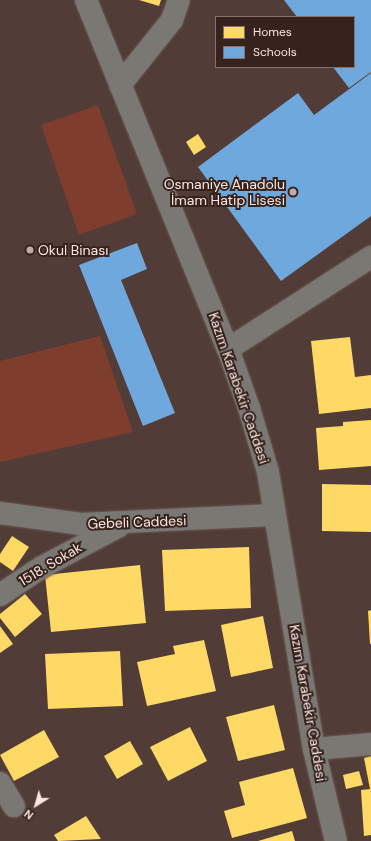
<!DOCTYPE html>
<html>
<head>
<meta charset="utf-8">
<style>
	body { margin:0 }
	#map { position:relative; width:371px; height:841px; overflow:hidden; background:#523c37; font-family:"DM Sans",sans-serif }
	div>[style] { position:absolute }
	.green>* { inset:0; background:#7f3e2d }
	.homes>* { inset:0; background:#ffd966 }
	.schools>* { inset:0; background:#6fa8dc }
	.roads { filter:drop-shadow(0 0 1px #6b5955) drop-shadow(0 0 1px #6b5955) }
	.street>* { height:22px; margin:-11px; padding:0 11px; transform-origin:11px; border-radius:11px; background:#797873 }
	.dots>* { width:11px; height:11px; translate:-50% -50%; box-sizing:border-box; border:2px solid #36231e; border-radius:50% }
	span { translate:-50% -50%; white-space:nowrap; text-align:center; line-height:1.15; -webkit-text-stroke:4px #36231e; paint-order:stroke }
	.poi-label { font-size:14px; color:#fce7e1 }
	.right { translate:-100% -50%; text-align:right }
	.left { translate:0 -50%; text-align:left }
	.street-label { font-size:14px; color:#fce7e1 }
	.legend { position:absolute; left:215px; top:16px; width:140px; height:52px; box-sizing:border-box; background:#36231e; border:1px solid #85716c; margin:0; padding:5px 7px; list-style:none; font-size:12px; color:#fce7e1 }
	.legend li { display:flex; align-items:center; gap:8px; height:20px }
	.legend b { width:20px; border:1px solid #85716c }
	.north { position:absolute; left:16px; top:785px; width:40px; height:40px; -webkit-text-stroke:3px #36231e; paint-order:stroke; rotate:217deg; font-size:11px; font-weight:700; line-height:16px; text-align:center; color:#fce7e1 }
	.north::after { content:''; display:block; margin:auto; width:14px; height:18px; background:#fce7e1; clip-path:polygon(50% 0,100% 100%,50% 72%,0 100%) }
</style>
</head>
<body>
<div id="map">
	<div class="green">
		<i style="clip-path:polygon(98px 105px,137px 214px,79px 235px,41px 125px)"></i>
		<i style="clip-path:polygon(100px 336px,133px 432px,0 462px,0 361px)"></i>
	</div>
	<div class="homes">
		<i style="clip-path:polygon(139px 0,161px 0,159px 6px)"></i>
		<i style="clip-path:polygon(198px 134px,206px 147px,194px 155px,186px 142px)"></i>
		<i style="clip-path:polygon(350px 337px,355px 377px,371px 375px,371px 408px,319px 414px,311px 341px)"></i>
		<i style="clip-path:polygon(371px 420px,371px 466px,319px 470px,316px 428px,343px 426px,343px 422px)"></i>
		<i style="clip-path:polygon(322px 484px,371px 485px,371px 532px,322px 531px)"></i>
		<i style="clip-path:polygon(12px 536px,29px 547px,13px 571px,0 562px,0 554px)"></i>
		<i style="clip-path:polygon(249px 547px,251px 608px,165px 611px,162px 550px)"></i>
		<i style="clip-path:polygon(140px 565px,146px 623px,51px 632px,45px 575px)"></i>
		<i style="clip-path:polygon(25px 594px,42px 614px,15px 637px,0 618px,0 614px)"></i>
		<i style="clip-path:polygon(371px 610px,371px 644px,370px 644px,368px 611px)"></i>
		<i style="clip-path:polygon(263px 616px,273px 668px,231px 677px,221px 625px)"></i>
		<i style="clip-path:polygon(0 626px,13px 644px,0 653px)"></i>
		<i style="clip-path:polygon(204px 640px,216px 691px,147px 706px,137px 662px,175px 654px,173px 646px)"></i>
		<i style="clip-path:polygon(120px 651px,123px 706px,48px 709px,45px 654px)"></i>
		<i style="clip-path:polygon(274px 705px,285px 750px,238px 761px,226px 717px)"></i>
		<i style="clip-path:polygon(190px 727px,207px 761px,168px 781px,150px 747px)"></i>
		<i style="clip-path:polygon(44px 730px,59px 757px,14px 781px,0 755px)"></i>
		<i style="clip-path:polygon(130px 741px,143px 764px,117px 779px,104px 756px)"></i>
		<i style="clip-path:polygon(371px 756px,371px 789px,370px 789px,364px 758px)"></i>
		<i style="clip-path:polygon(293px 768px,307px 818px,232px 838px,224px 811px,245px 805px,239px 782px)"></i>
		<i style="clip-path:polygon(359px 771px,363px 785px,346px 789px,343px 775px)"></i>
		<i style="clip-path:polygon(371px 789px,371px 835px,364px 836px,361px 790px)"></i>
		<i style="clip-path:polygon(86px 816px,101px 839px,58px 841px,54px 835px)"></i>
		<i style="clip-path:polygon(292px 831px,295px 841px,258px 841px)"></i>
	</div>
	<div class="schools">
		<i style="clip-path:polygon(284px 0,371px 0,371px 72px,349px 88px,333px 67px,354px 67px,354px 17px,297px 17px)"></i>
		<i style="clip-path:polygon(371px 73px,371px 216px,281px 281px,198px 167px,298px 93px,314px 115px)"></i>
		<i style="clip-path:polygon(137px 243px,147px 269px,121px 280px,175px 413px,143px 426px,79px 265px)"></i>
	</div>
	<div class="roads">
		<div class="street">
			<i style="left:86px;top:0;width:377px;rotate:67.9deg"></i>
			<i style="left:228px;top:349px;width:63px;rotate:70.4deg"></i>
			<i style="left:249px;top:408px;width:67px;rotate:73.5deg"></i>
			<i style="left:268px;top:472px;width:281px;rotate:80.6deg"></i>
			<i style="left:314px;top:749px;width:95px;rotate:76.6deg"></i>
			<i style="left:120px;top:85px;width:83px;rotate:-51.3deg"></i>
			<i style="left:172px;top:20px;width:21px;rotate:-71deg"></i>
			<i style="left:228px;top:349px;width:170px;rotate:-32.8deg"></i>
			<i style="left:0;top:513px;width:82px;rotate:7.7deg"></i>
			<i style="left:81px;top:524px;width:193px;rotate:-2.7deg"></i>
			<i style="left:0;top:595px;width:50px;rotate:-33.7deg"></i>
			<i style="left:42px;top:567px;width:86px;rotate:-27.8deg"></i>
			<i style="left:314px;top:749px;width:57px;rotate:-5deg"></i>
			<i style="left:0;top:783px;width:27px;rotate:59deg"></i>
		</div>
	</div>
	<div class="dots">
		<i style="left:293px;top:192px;background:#c0aba6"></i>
		<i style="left:30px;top:250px;background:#c0aba6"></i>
	</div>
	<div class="poi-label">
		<span class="right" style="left:285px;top:192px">Osmaniye Anadolu<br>İmam Hatip Lisesi</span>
		<span class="left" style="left:38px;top:250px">Okul Binası</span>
	</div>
	<div class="street-label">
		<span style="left:239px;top:388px;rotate:71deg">Kazım Karabekir Caddesi</span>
		<span style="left:137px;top:522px;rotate:-2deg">Gebeli Caddesi</span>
		<span style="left:50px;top:564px;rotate:-31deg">1518. Sokak</span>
		<span style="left:308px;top:703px;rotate:80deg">Kazım Karabekir Caddesi</span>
	</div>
	<ul class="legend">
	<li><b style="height:11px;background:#ffd966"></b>Homes</li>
	<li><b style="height:11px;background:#6fa8dc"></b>Schools</li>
	</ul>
	<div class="north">N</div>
</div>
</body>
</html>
